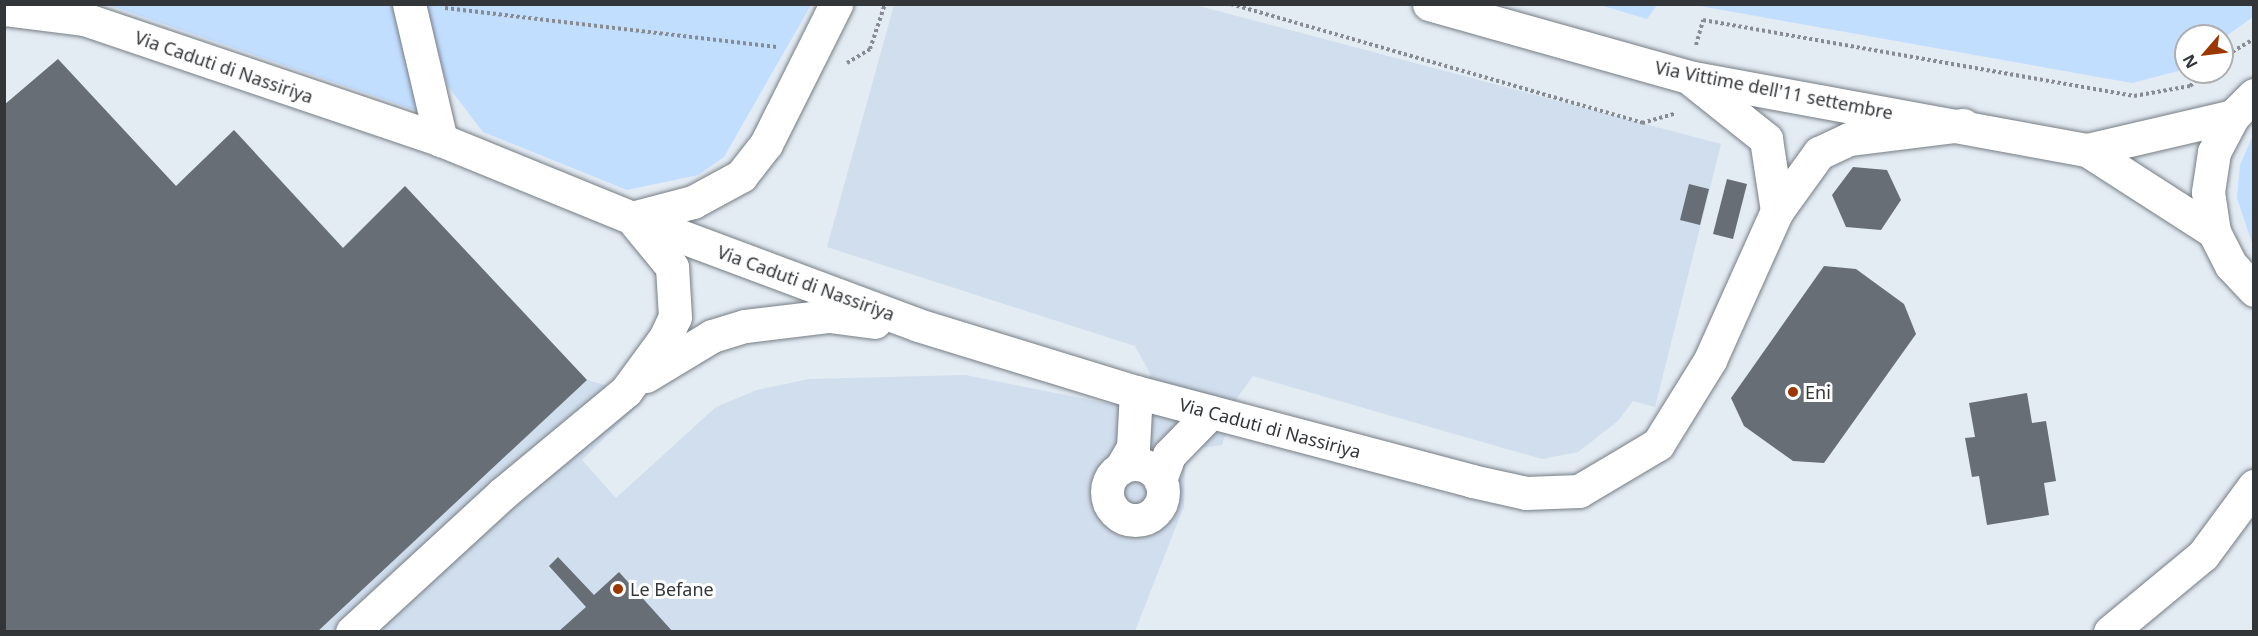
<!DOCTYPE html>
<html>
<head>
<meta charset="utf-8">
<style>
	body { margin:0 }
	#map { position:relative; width:2258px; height:636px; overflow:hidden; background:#e3ebf3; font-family:"Noto Sans",sans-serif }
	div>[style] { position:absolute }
	.built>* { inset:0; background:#d1deed }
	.green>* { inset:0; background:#c2deff }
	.building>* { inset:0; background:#676e76 }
	.path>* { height:4px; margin-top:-2px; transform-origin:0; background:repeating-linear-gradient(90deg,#878c92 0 3px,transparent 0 6px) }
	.roads { filter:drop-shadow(0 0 2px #767d84) drop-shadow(0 0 2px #767d84) }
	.minor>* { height:33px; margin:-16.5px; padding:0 16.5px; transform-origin:16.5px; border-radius:16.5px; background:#fff }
	.minor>.ring { margin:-16.5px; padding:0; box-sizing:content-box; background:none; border:33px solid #fff; border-radius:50% }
	.dots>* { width:16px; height:16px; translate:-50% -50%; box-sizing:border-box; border:3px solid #fff; border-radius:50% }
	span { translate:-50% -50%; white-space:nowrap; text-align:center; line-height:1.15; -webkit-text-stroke:6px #fff; paint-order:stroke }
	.street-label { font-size:18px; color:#333639 }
	.poi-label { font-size:18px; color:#333639 }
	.left { translate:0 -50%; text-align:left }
	.frame { position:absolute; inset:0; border:6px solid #333639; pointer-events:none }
	.north { position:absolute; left:2174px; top:24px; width:60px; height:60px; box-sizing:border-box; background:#fff; border:2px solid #adafb0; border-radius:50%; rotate:242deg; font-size:16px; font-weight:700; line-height:24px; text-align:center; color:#333639 }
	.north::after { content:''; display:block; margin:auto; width:21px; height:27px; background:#9b3700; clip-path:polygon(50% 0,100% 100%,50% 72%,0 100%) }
</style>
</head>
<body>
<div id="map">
	<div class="built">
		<i style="clip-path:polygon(894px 5px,1195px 5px,1721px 144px,1655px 407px,1633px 401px,1618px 421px,1578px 452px,1542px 459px,1253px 376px,1237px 398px,1222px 445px,1194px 449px,1185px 459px,1184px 506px,1135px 631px,5px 632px,4px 105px,58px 59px,176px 186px,234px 130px,343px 247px,405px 186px,587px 380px,626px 391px,639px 404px,582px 460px,616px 498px,716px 407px,757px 390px,809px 379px,965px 375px,1111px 404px,1151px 375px,1135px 346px,827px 247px)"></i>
	</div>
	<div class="green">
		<i style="clip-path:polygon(2253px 4px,2253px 17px,2222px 39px,2186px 36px,2186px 65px,2178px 71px,2132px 83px,1694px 5px)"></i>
		<i style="clip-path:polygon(102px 5px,394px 5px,418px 111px,111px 6px)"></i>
		<i style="clip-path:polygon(425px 5px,811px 5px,724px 157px,698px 175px,627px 190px,483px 132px,447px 85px)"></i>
		<i style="clip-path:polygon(1600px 5px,1657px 5px,1647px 19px)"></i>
		<i style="clip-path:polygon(2253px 135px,2253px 246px,2237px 198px,2240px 165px)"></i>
	</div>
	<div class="building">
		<i style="clip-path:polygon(58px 59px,176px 186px,234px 130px,343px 248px,405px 186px,587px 380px,317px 632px,4px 632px,4px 105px)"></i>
		<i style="clip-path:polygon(1853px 167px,1887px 170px,1901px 200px,1881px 230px,1846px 227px,1832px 195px)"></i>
		<i style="clip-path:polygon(1727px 179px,1747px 184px,1733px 239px,1713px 234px)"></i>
		<i style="clip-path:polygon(1689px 184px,1709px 189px,1700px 225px,1680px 220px)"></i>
		<i style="clip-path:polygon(1824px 266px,1856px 269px,1904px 304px,1916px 334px,1824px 463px,1793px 461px,1744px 426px,1731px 398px)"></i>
		<i style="clip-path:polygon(2027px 393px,2032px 423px,2046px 421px,2056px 481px,2044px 483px,2049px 515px,1987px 525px,1979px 476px,1972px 477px,1965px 438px,1975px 437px,1969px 403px)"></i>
		<i style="clip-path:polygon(558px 557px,594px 595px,619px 572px,673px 632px,558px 632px,586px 607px,549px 566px)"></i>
	</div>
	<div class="path">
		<i style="left:1231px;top:4px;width:428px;rotate:16.1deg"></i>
		<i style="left:1642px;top:123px;width:35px;rotate:-16deg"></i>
		<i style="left:445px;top:8px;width:334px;rotate:6.7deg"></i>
		<i style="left:1696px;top:45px;width:26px;rotate:-74deg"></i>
		<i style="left:1703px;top:20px;width:438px;rotate:10deg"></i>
		<i style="left:2134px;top:96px;width:57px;rotate:-10.1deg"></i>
		<i style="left:2190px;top:86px;width:21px;rotate:-41deg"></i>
		<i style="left:2222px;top:58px;width:37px;rotate:-31deg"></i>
		<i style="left:847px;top:63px;width:27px;rotate:-31deg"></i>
		<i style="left:870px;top:49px;width:47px;rotate:-71.6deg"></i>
	</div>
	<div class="roads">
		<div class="minor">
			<i style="left:409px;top:4px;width:140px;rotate:76.8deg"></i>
			<i style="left:1429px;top:4px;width:269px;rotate:15.7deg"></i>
			<i style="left:1688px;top:77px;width:406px;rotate:10.4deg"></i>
			<i style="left:2087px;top:150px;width:151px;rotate:32.8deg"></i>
			<i style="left:4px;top:9px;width:81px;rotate:7.1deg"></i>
			<i style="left:84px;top:19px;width:377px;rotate:18.7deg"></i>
			<i style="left:441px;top:140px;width:206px;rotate:22.2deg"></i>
			<i style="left:632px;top:218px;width:63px;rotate:-14.7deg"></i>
			<i style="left:693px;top:202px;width:55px;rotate:-28.4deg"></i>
			<i style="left:741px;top:176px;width:41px;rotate:-52deg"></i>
			<i style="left:766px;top:144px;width:157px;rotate:-63.4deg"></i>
			<i style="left:1692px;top:80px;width:95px;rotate:38.6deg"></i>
			<i style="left:1766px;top:139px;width:73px;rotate:81.3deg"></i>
			<i style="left:2254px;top:95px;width:30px;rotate:135deg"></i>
			<i style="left:2233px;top:116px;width:41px;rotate:117.8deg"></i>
			<i style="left:2214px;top:152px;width:40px;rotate:98.5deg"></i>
			<i style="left:2208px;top:192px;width:40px;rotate:81.5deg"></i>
			<i style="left:2214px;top:232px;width:37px;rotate:63deg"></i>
			<i style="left:2231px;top:265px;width:34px;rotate:47deg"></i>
			<i style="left:2087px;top:150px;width:150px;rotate:-13.1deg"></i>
			<i style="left:632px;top:218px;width:305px;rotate:20.5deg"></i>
			<i style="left:918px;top:325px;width:228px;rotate:17.1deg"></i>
			<i style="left:1136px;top:392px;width:348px;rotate:14.8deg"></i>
			<i style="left:1472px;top:481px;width:55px;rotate:12.5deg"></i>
			<i style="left:1526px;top:493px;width:53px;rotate:-2.2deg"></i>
			<i style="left:1579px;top:491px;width:92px;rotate:-30.7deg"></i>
			<i style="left:1658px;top:444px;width:99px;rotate:-58.2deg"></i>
			<i style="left:1710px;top:360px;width:163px;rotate:-65.8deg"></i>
			<i style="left:1777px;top:211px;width:72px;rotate:-54.1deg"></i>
			<i style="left:1819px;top:153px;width:33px;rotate:-25deg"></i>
			<i style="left:1849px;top:139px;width:115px;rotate:-7deg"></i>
			<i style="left:646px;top:376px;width:77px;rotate:-31.2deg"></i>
			<i style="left:712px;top:336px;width:34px;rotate:-17deg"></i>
			<i style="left:745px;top:326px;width:85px;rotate:-6.8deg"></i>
			<i style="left:829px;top:316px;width:46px;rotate:7.4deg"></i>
			<i class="ring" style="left:1107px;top:464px;width:23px;height:23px"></i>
			<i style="left:1121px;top:468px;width:24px;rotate:-60deg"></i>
			<i style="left:1133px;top:447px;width:55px;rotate:-86.9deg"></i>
			<i style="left:1160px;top:480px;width:27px;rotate:-70deg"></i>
			<i style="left:1169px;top:455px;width:60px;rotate:-45.7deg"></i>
			<i style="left:352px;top:632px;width:204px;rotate:-42.6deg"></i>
			<i style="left:502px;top:494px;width:161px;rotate:-39.7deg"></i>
			<i style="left:626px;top:391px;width:66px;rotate:-53.7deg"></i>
			<i style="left:665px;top:338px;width:23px;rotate:-65deg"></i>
			<i style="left:675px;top:317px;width:50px;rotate:-93.4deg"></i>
			<i style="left:672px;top:267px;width:58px;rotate:-129.4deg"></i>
			<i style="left:2110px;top:632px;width:121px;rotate:-39.6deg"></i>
			<i style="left:2203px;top:555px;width:86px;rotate:-53.5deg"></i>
		</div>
	</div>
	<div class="dots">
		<i style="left:1793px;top:392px;background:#9b3700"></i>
		<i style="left:618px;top:589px;background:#9b3700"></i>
	</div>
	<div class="street-label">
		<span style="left:224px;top:67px;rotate:19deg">Via Caduti di Nassiriya</span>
		<span style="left:1774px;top:90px;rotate:11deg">Via Vittime dell'11 settembre</span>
		<span style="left:806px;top:283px;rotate:20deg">Via Caduti di Nassiriya</span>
		<span style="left:1270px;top:428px;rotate:15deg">Via Caduti di Nassiriya</span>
	</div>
	<div class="poi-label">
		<span class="left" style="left:1805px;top:392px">Eni</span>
		<span class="left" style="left:630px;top:589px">Le Befane</span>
	</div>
	<div class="frame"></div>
	<div class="north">N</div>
</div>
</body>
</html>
